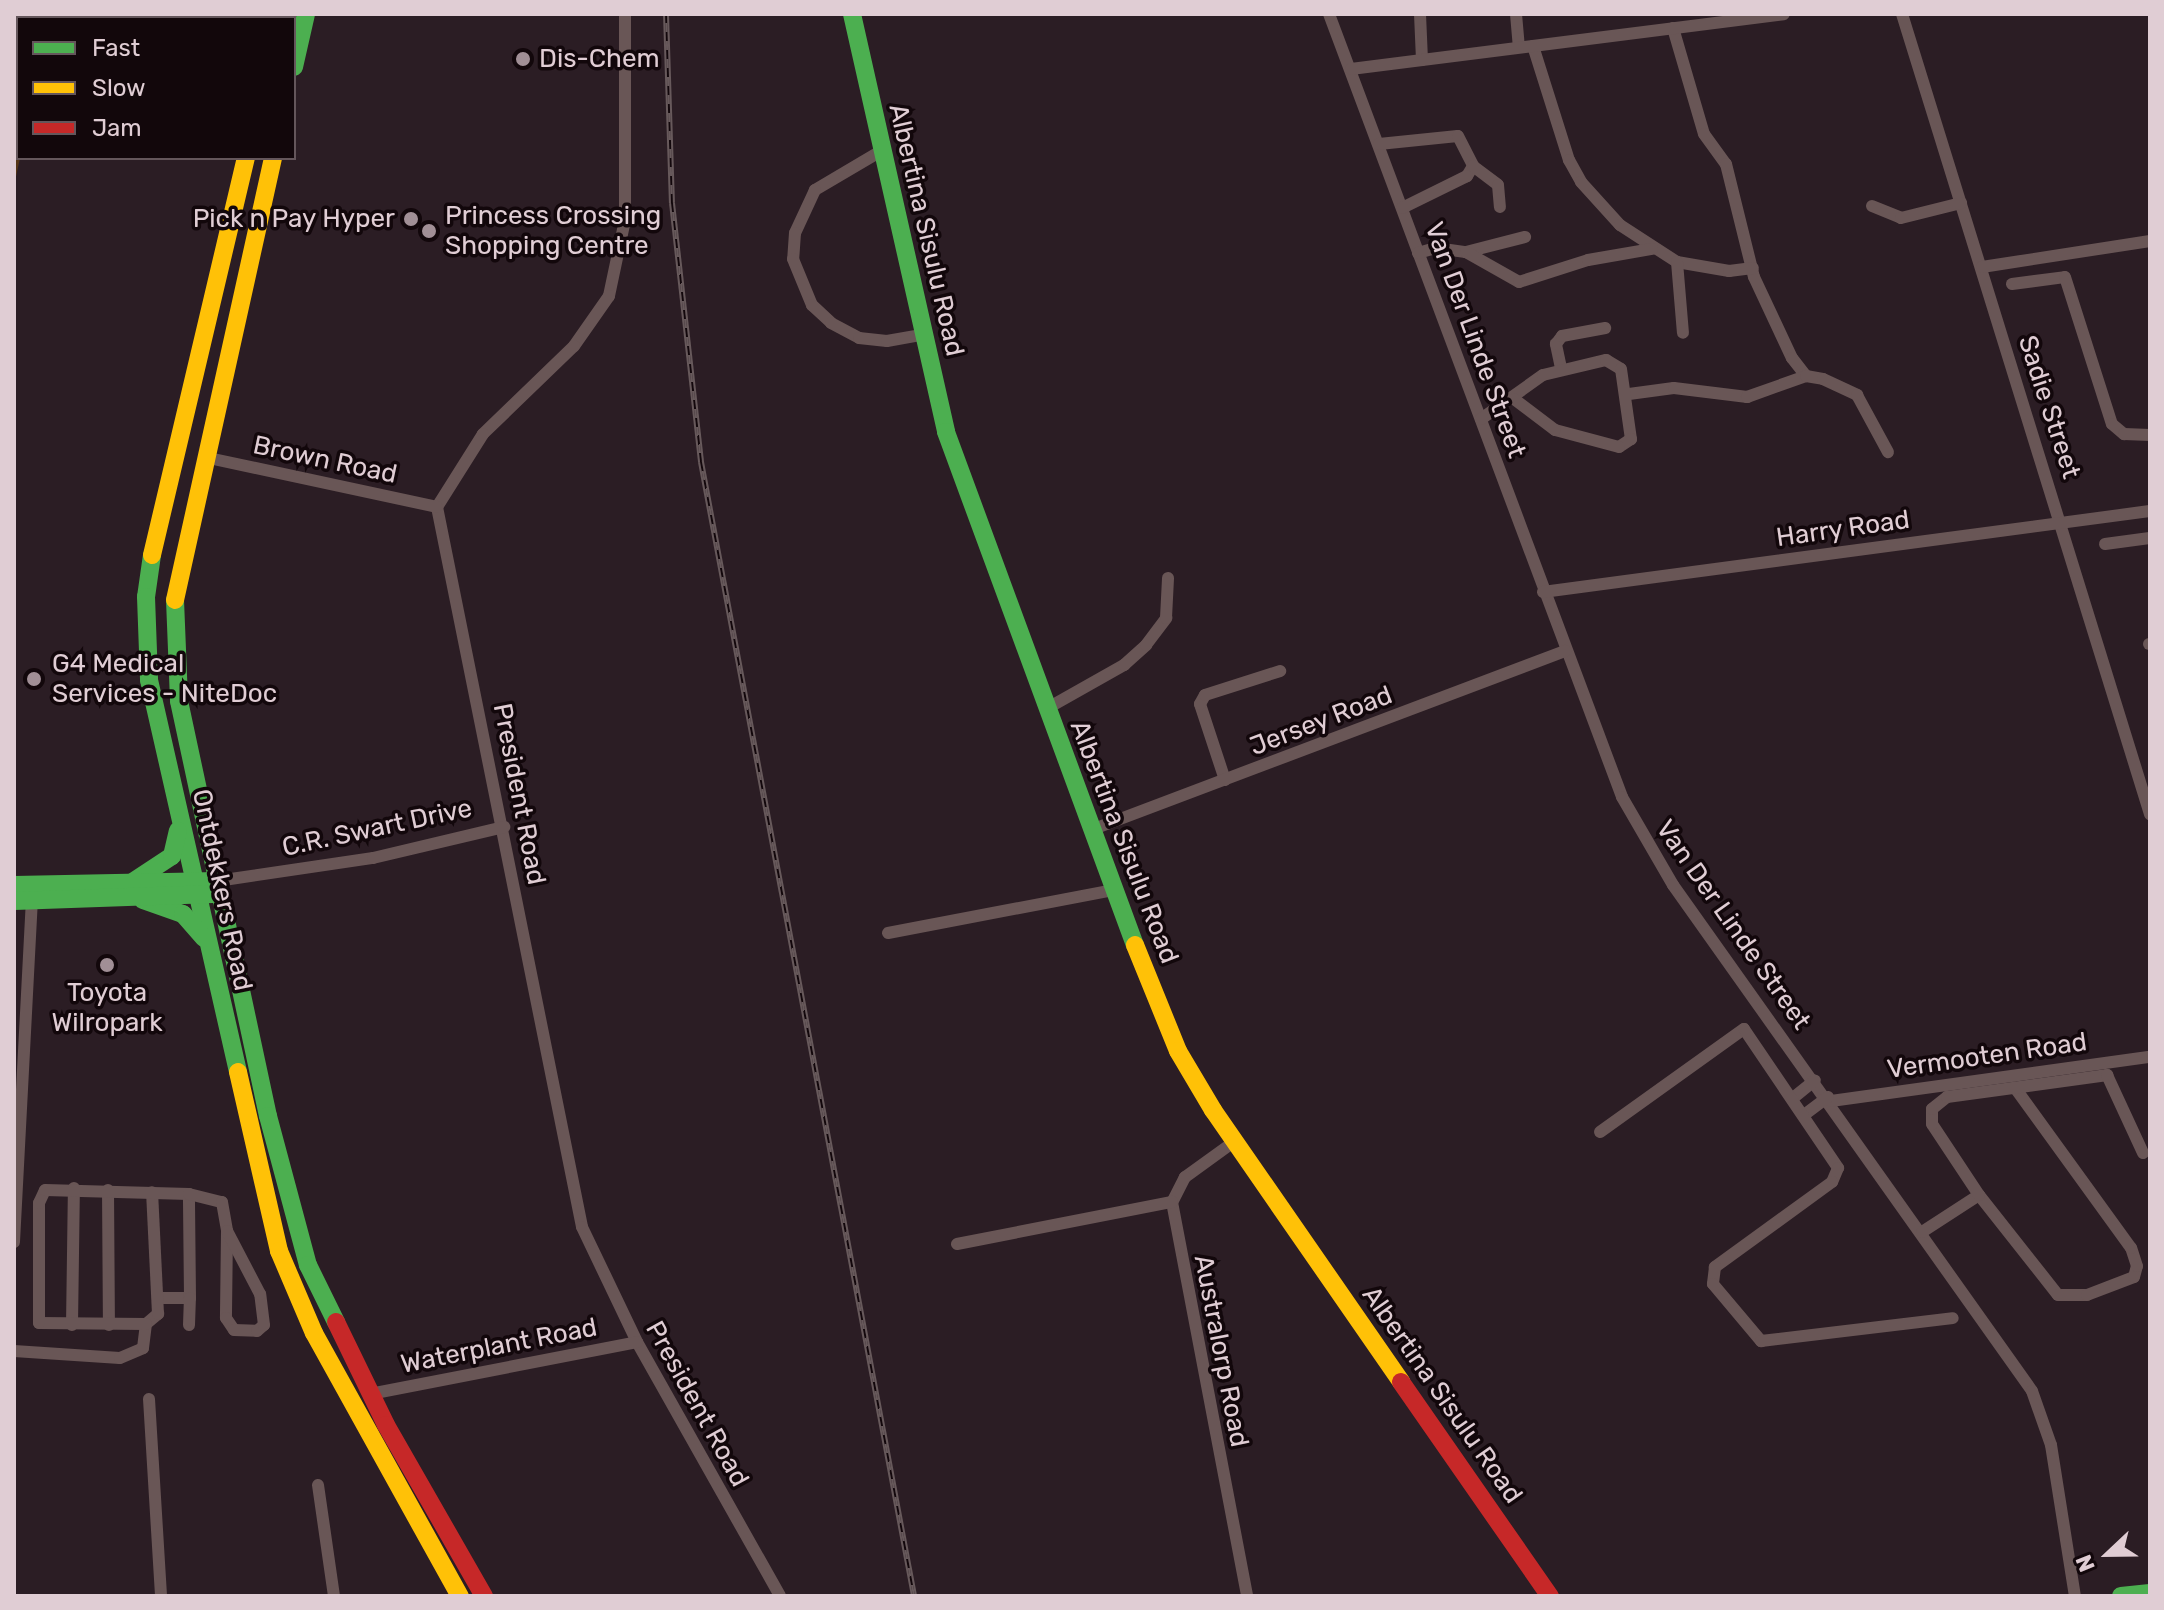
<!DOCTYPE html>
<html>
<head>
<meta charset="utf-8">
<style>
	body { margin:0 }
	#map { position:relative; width:2164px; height:1610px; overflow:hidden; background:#2b1d24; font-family:Rubik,sans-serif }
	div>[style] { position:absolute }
	.green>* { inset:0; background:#553415 }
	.street>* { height:12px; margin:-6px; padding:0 6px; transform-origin:6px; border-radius:6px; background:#695656 }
	.fast>* { height:18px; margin:-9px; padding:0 9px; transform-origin:9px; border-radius:9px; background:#4caf50 }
	.slow>* { height:18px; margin:-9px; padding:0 9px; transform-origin:9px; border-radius:9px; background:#ffc107 }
	.jam>* { height:18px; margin:-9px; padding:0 9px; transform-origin:9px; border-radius:9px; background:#c62828 }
	.rail>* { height:6px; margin-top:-3px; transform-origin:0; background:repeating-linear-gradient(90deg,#12070b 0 9px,#67595b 0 18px); box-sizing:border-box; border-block:2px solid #67595b }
	.dots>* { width:22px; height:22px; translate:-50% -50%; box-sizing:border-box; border:4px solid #12070b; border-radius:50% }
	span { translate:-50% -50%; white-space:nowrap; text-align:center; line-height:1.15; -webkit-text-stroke:7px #12070b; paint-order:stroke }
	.poi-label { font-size:26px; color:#e0cdd4 }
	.left { translate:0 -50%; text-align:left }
	.right { translate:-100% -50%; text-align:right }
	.street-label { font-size:26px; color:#e0cdd4 }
	.frame { position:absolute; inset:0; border:16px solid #e0cdd4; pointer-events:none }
	.legend { position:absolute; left:16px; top:16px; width:280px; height:144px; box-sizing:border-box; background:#12070b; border:2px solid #64565b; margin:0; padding:10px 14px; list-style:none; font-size:24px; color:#e0cdd4 }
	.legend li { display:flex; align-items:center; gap:16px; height:40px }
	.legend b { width:40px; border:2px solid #64565b }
	.north { position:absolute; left:2068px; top:1514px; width:80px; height:80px; -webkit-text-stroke:6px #12070b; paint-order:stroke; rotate:248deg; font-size:22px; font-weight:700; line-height:32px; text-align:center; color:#e0cdd4 }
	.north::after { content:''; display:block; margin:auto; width:28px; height:36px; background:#e0cdd4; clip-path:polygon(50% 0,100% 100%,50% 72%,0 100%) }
</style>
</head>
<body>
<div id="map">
	<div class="green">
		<i style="clip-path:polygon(18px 86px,20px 158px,14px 186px,14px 94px)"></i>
	</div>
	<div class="street">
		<i style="left:625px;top:14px;width:206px;rotate:90deg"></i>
		<i style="left:625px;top:220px;width:78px;rotate:101.9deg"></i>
		<i style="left:609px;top:296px;width:61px;rotate:125deg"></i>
		<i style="left:574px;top:346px;width:127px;rotate:136deg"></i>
		<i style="left:483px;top:434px;width:86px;rotate:122.2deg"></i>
		<i style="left:437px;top:507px;width:734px;rotate:78.61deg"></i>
		<i style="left:582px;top:1227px;width:127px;rotate:64.4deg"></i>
		<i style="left:637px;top:1342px;width:291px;rotate:60.6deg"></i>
		<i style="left:1329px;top:14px;width:836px;rotate:69.48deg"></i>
		<i style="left:1622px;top:797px;width:102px;rotate:59.9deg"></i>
		<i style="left:1673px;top:885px;width:620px;rotate:54.64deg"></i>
		<i style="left:2032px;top:1391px;width:57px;rotate:70.6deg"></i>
		<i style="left:2051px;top:1445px;width:153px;rotate:81deg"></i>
		<i style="left:1420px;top:14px;width:46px;rotate:87.5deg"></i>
		<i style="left:1516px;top:14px;width:33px;rotate:85deg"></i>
		<i style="left:1902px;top:14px;width:838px;rotate:72.78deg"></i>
		<i style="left:25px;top:18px;width:4px;rotate:-76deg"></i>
		<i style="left:1673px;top:28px;width:110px;rotate:73.7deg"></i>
		<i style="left:1704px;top:134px;width:37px;rotate:54deg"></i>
		<i style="left:1726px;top:164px;width:116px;rotate:76.1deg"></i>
		<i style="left:1754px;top:277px;width:89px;rotate:64.9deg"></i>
		<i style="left:1792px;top:358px;width:23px;rotate:52deg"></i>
		<i style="left:1533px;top:46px;width:120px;rotate:72.5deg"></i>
		<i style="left:1569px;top:160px;width:25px;rotate:61deg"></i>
		<i style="left:1581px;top:182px;width:58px;rotate:47.8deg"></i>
		<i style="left:1620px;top:225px;width:68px;rotate:33deg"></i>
		<i style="left:1677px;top:262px;width:53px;rotate:9.8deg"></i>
		<i style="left:1729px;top:271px;width:24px;rotate:-7deg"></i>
		<i style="left:14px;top:50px;width:10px;rotate:-66deg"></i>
		<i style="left:1351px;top:69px;width:436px;rotate:-7.2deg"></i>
		<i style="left:1379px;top:144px;width:79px;rotate:-5.8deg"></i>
		<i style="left:1458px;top:136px;width:34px;rotate:63deg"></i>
		<i style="left:1473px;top:166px;width:12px;rotate:121deg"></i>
		<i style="left:1467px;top:176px;width:72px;rotate:153.8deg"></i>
		<i style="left:881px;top:151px;width:77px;rotate:149.4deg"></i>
		<i style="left:815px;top:190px;width:47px;rotate:114.9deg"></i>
		<i style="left:795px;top:233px;width:26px;rotate:94deg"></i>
		<i style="left:793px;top:259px;width:50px;rotate:67.6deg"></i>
		<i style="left:812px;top:305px;width:26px;rotate:43deg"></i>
		<i style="left:831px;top:323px;width:32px;rotate:28deg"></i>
		<i style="left:859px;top:338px;width:28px;rotate:6deg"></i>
		<i style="left:887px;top:341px;width:35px;rotate:-10deg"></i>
		<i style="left:1473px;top:166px;width:31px;rotate:37deg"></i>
		<i style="left:1498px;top:185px;width:22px;rotate:85deg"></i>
		<i style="left:1872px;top:206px;width:31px;rotate:22deg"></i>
		<i style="left:1901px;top:218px;width:62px;rotate:-14deg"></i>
		<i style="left:1466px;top:252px;width:61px;rotate:-14.3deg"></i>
		<i style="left:1418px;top:253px;width:19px;rotate:-16deg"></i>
		<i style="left:1436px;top:248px;width:30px;rotate:8deg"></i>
		<i style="left:1466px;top:252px;width:61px;rotate:29.5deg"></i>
		<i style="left:1519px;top:282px;width:72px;rotate:-17.7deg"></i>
		<i style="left:1588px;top:260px;width:65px;rotate:-9.8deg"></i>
		<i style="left:1677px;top:262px;width:71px;rotate:85.2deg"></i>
		<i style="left:1982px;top:267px;width:170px;rotate:-8.8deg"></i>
		<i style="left:2012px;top:284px;width:53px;rotate:-7.5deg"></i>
		<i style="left:2065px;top:277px;width:154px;rotate:72.3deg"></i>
		<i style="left:2112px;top:424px;width:16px;rotate:40deg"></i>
		<i style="left:2124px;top:434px;width:26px;rotate:2deg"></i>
		<i style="left:1561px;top:368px;width:25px;rotate:-102deg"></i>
		<i style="left:1556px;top:344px;width:10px;rotate:-53deg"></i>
		<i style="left:1562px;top:336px;width:44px;rotate:-10.5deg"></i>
		<i style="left:1629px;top:394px;width:45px;rotate:-7.6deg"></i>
		<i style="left:1674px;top:388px;width:74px;rotate:7deg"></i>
		<i style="left:1747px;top:397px;width:63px;rotate:-19.6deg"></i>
		<i style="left:1806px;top:376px;width:17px;rotate:10deg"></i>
		<i style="left:1823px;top:379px;width:38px;rotate:25deg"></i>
		<i style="left:1857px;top:395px;width:65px;rotate:61.5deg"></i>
		<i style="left:1481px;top:419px;width:76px;rotate:-35.4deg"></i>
		<i style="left:1543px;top:375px;width:65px;rotate:-13.4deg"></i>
		<i style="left:1606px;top:360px;width:17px;rotate:31deg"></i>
		<i style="left:1621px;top:369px;width:71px;rotate:81.9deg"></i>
		<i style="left:1631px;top:439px;width:14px;rotate:146deg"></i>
		<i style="left:1619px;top:447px;width:66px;rotate:-165.1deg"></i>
		<i style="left:1555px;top:430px;width:51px;rotate:-142.9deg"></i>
		<i style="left:204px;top:457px;width:238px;rotate:12.1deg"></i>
		<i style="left:2105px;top:544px;width:45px;rotate:-7.6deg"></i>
		<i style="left:1543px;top:592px;width:612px;rotate:-7.6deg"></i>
		<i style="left:2149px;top:644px;width:1px"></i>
		<i style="left:1046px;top:709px;width:90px;rotate:-29.4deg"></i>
		<i style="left:1124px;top:665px;width:30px;rotate:-42deg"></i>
		<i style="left:1146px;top:645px;width:34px;rotate:-53deg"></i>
		<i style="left:1166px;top:618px;width:40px;rotate:-87.1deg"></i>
		<i style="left:1225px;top:780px;width:80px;rotate:-108.2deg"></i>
		<i style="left:1200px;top:704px;width:10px;rotate:-61deg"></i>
		<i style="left:1205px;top:695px;width:79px;rotate:-17.7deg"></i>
		<i style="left:1091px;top:830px;width:507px;rotate:-20.69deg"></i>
		<i style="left:217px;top:881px;width:158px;rotate:-8.4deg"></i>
		<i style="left:373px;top:858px;width:135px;rotate:-13.3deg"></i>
		<i style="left:888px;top:933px;width:229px;rotate:-10.8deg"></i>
		<i style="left:1793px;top:1098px;width:28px;rotate:-39deg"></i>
		<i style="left:1831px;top:1101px;width:322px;rotate:-7.9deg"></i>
		<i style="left:1804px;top:1115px;width:30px;rotate:-37deg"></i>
		<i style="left:1600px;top:1132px;width:177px;rotate:-35.6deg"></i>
		<i style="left:1744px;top:1029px;width:168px;rotate:55.9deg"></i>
		<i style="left:1838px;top:1168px;width:15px;rotate:113deg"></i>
		<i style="left:1832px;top:1182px;width:145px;rotate:144deg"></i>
		<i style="left:1715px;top:1267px;width:17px;rotate:97deg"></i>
		<i style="left:1713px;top:1284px;width:75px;rotate:49.9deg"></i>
		<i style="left:1761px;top:1341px;width:193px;rotate:-6.8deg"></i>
		<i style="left:1235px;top:1141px;width:62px;rotate:144.2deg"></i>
		<i style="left:1185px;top:1177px;width:28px;rotate:117deg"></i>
		<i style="left:1172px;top:1202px;width:401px;rotate:79.2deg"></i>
		<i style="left:108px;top:1190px;width:135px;rotate:89.6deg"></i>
		<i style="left:1979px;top:1195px;width:127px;rotate:51.7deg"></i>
		<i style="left:2058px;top:1295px;width:29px"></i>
		<i style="left:2087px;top:1295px;width:50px;rotate:-21deg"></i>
		<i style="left:2134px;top:1277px;width:11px;rotate:-75deg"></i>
		<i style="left:2137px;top:1266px;width:19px;rotate:-108deg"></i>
		<i style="left:2131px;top:1248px;width:198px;rotate:-125.9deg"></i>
		<i style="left:1922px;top:1232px;width:68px;rotate:-33deg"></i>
		<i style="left:1979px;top:1195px;width:85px;rotate:-123.5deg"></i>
		<i style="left:1932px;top:1124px;width:15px;rotate:-90deg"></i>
		<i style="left:1932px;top:1109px;width:19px;rotate:-39deg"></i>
		<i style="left:1947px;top:1097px;width:162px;rotate:-7.8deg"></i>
		<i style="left:2107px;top:1075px;width:86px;rotate:65.2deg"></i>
		<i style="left:14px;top:1242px;width:346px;rotate:-87deg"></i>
		<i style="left:957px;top:1244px;width:219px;rotate:-11.1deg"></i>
		<i style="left:158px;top:1298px;width:32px"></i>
		<i style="left:190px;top:1298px;width:104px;rotate:-90.6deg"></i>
		<i style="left:146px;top:1324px;width:16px;rotate:-40deg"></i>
		<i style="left:158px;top:1314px;width:122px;rotate:-92.8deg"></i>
		<i style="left:72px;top:1325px;width:137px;rotate:-89.2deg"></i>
		<i style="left:189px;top:1325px;width:27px;rotate:-88deg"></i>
		<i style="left:14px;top:1351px;width:106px;rotate:3.8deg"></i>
		<i style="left:120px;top:1358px;width:25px;rotate:-23deg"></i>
		<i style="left:143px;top:1348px;width:24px;rotate:-83deg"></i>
		<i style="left:146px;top:1324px;width:107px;rotate:-179.5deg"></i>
		<i style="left:39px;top:1323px;width:120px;rotate:-90deg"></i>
		<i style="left:39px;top:1203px;width:14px;rotate:-65deg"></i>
		<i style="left:45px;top:1190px;width:144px;rotate:1.6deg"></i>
		<i style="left:189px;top:1194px;width:34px;rotate:14deg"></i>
		<i style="left:222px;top:1202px;width:29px;rotate:80deg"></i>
		<i style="left:227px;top:1231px;width:87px;rotate:90.7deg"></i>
		<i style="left:226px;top:1318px;width:14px;rotate:56deg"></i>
		<i style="left:234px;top:1330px;width:23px;rotate:2deg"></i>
		<i style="left:257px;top:1331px;width:9px;rotate:-41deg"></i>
		<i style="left:264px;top:1325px;width:31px;rotate:-97deg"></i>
		<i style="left:260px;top:1294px;width:71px;rotate:-117.6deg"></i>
		<i style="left:370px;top:1394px;width:272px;rotate:-11deg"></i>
		<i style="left:149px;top:1399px;width:197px;rotate:86.5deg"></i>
		<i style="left:318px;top:1485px;width:112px;rotate:81.8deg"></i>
	</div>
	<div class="fast">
		<i style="left:852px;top:14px;width:428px;rotate:77.3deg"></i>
		<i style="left:946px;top:432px;width:547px;rotate:69.78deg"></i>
		<i style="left:277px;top:18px;width:4px;rotate:-76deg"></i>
		<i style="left:294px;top:67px;width:54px;rotate:-77.2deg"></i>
		<i style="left:152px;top:555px;width:42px;rotate:98.1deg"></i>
		<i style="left:146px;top:597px;width:83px;rotate:87.9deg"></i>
		<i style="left:149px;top:680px;width:402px;rotate:77.2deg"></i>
		<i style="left:175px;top:600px;width:101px;rotate:87.7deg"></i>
		<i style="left:179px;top:701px;width:424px;rotate:77.9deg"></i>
		<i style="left:268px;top:1116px;width:154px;rotate:75deg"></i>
		<i style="left:308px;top:1265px;width:64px;rotate:63.8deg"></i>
		<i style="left:131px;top:883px;width:49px;rotate:-33.4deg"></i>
		<i style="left:172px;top:856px;width:26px;rotate:-77deg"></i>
		<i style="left:14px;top:885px;width:203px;rotate:-1.1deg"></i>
		<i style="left:143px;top:900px;width:42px;rotate:19.3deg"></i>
		<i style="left:183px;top:914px;width:32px;rotate:49deg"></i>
		<i style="left:14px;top:901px;width:199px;rotate:-2deg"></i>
		<i style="left:2121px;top:1596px;width:29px;rotate:-6deg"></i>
	</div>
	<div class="slow">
		<i style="left:152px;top:555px;width:408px;rotate:-76.7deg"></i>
		<i style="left:175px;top:600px;width:453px;rotate:-77.5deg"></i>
		<i style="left:1135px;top:945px;width:114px;rotate:67.9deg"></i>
		<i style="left:1178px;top:1051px;width:69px;rotate:59.3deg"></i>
		<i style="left:1213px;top:1110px;width:331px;rotate:55.3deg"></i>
		<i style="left:238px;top:1072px;width:184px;rotate:77.1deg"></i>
		<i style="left:279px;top:1251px;width:89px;rotate:66.9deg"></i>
		<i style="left:314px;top:1333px;width:301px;rotate:61deg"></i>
	</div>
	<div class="jam">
		<i style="left:336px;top:1322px;width:114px;rotate:64.1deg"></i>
		<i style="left:386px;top:1425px;width:197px;rotate:60.2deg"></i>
		<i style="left:1401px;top:1382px;width:261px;rotate:55.2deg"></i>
	</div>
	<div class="rail">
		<i style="left:666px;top:14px;width:189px;rotate:88.2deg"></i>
		<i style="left:672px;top:203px;width:261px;rotate:83.6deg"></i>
		<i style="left:701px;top:462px;width:1154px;rotate:79.36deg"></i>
	</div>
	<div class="dots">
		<i style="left:523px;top:59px;background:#a18f96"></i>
		<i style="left:411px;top:219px;background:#a18f96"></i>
		<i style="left:429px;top:231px;background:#a18f96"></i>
		<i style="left:34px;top:679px;background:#a18f96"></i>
		<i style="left:107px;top:965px;background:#a18f96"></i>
	</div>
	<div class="poi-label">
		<span class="left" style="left:539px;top:59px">Dis-Chem</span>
		<span class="left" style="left:445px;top:231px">Princess Crossing<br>Shopping Centre</span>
		<span class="right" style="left:395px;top:219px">Pick n Pay Hyper</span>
		<span class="left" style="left:52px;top:679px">G4 Medical<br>Services - NiteDoc</span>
		<span style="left:107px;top:1008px">Toyota<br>Wilropark</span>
	</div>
	<div class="street-label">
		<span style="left:926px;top:230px;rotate:77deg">Albertina Sisulu Road</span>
		<span style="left:1475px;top:340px;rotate:70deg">Van Der Linde Street</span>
		<span style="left:2049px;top:407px;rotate:72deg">Sadie Street</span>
		<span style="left:325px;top:460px;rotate:12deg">Brown Road</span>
		<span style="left:1843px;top:529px;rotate:-8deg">Harry Road</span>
		<span style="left:1321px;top:721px;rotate:-21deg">Jersey Road</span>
		<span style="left:519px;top:794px;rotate:79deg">President Road</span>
		<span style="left:377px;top:828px;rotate:-12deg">C.R. Swart Drive</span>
		<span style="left:1124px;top:842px;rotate:69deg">Albertina Sisulu Road</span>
		<span style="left:222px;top:890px;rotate:78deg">Ontdekkers Road</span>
		<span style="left:1733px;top:925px;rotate:55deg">Van Der Linde Street</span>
		<span style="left:1987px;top:1056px;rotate:-8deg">Vermooten Road</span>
		<span style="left:499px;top:1346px;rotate:-11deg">Waterplant Road</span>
		<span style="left:1221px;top:1351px;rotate:79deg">Australorp Road</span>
		<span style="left:1442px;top:1395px;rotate:55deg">Albertina Sisulu Road</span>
		<span style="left:697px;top:1404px;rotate:61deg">President Road</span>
	</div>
	<div class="frame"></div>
	<ul class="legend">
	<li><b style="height:10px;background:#4caf50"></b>Fast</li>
	<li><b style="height:10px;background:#ffc107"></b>Slow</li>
	<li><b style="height:10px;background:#c62828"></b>Jam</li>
	</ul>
	<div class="north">N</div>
</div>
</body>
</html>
